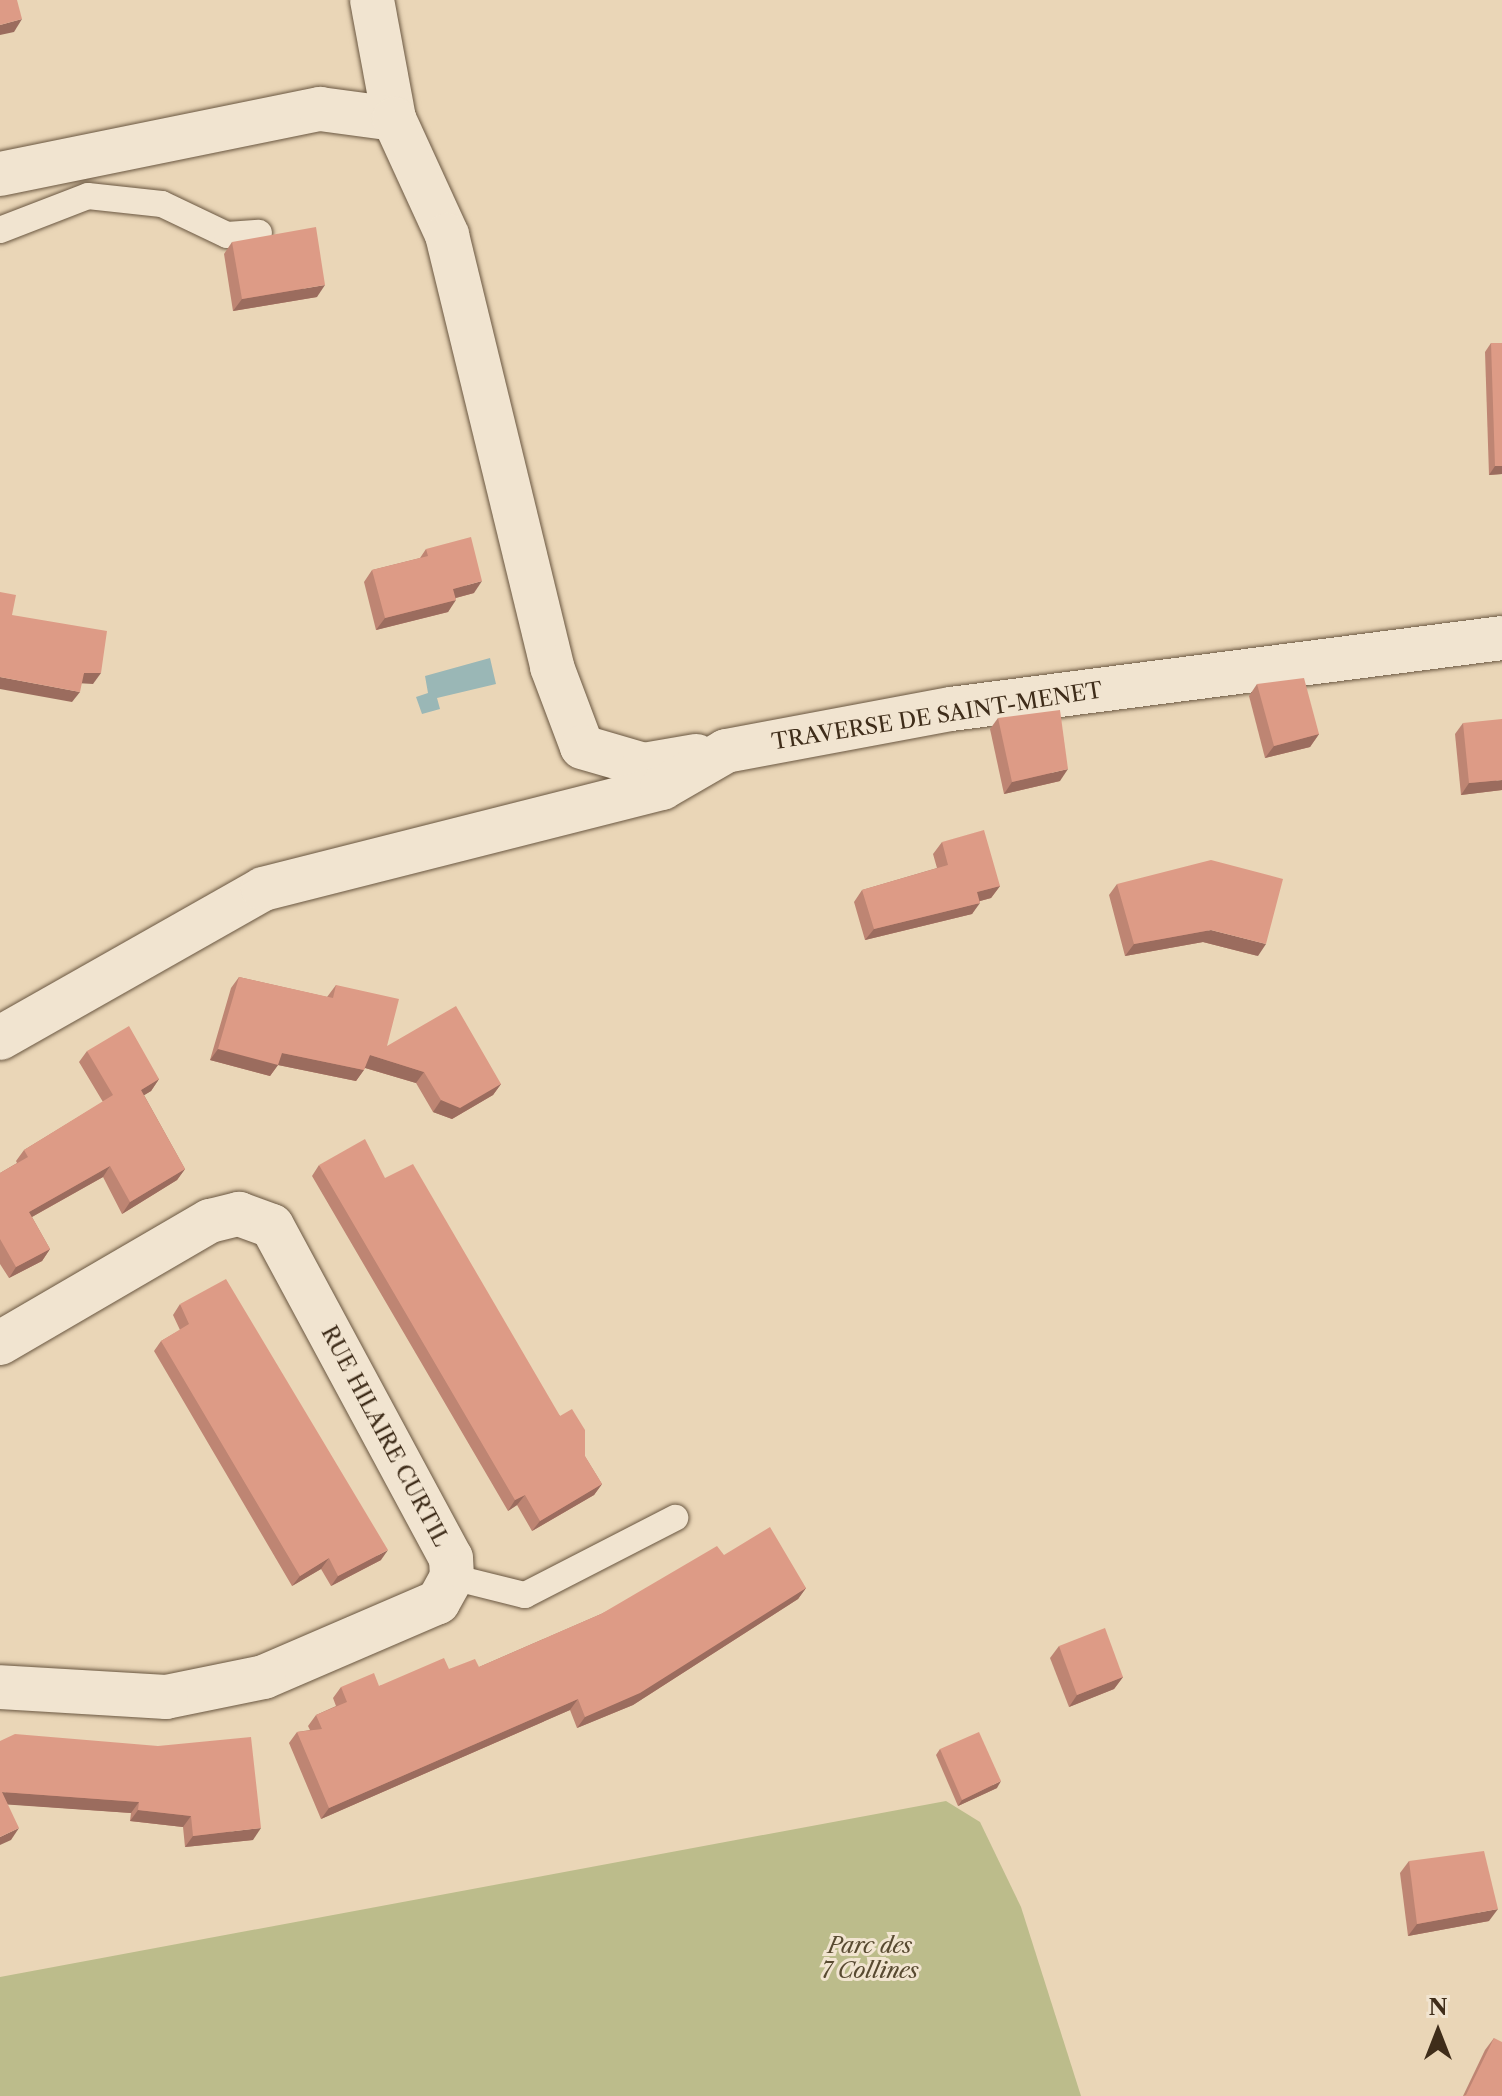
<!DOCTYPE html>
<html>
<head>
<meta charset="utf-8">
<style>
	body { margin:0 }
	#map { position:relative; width:1502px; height:2096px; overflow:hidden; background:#ead6b7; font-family:"Libre Caslon Text",serif }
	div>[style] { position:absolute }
	.green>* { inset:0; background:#bcbc8b }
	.water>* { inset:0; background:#9ab7b6 }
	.roads { filter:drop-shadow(0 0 2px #6a5741) drop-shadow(0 0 2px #6a5741) }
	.lane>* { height:26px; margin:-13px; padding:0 13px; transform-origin:13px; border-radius:13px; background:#f1e4d0 }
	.street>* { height:44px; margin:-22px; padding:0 22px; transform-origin:22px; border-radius:22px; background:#f1e4d0 }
	.wall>* { inset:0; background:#be8573 }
	.shaded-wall>* { inset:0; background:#9b6c5e }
	.building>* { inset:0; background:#dd9b86 }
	span { translate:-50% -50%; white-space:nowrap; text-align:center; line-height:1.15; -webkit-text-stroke:6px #f1e4d0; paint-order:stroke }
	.street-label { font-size:22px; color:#3f2d1a }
	.park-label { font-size:22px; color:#584a31; font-style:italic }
	.north { position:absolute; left:1398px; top:1992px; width:80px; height:80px; -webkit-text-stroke:6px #f1e4d0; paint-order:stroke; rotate:0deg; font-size:22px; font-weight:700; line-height:32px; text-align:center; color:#3f2d1a }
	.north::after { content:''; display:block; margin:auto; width:28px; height:36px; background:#3f2d1a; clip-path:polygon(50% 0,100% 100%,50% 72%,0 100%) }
</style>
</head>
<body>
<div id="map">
	<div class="green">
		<i style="clip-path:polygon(946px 1801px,980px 1822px,1021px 1907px,1081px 2096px,0 2096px,0 1977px)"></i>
	</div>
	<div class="water">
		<i style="clip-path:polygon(490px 658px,496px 684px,437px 698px,440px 709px,422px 714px,416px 697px,428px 693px,425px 676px)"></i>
	</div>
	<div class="roads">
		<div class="lane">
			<i style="left:0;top:230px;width:94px;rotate:-21.1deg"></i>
			<i style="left:88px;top:196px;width:74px;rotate:6.2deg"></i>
			<i style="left:162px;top:204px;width:72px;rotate:25.5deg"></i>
			<i style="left:227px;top:235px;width:32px;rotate:-4deg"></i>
			<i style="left:452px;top:1577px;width:75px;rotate:13.9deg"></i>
			<i style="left:525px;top:1595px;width:169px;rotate:-27.2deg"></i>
		</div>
		<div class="street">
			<i style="left:372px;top:0;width:121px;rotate:79.5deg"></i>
			<i style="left:0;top:174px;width:327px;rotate:-11.5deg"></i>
			<i style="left:320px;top:109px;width:75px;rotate:7.7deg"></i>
			<i style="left:394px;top:119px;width:128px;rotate:65.4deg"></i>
			<i style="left:447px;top:235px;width:445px;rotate:76.3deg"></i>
			<i style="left:552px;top:667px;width:85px;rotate:69.4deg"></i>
			<i style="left:582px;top:747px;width:65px;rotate:16.2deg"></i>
			<i style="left:644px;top:765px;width:53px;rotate:-9.8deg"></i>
			<i style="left:0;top:1038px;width:302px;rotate:-29.5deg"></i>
			<i style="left:263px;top:889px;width:412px;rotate:-14.2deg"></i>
			<i style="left:662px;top:788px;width:74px;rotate:-30deg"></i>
			<i style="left:726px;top:751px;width:229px;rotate:-10.6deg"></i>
			<i style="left:951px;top:709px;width:556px;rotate:-7.34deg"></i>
			<i style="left:0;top:1343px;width:243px;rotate:-30.2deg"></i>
			<i style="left:210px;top:1221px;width:30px;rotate:-14deg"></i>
			<i style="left:239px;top:1214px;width:35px;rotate:20deg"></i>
			<i style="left:272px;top:1226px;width:377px;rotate:61.7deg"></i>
			<i style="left:451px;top:1558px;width:19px;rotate:87deg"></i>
			<i style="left:452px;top:1577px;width:29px;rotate:119deg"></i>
			<i style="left:438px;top:1602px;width:189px;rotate:156.7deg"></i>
			<i style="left:264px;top:1677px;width:100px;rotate:168.5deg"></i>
			<i style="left:166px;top:1697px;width:166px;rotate:-176.6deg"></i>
		</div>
	</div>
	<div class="wall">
		<i style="clip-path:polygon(232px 242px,317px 297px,233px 311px,224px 254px)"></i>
		<i style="clip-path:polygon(1491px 343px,1502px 343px,1502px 474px,1489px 475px,1485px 352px)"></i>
		<i style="clip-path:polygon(426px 549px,474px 593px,456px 598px,448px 612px,376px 630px,364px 582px,372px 570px,420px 558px)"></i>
		<i style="clip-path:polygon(1257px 684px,1319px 734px,1310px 747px,1265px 758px,1249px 696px)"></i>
		<i style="clip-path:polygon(998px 718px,1060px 781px,1004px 794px,990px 729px)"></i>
		<i style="clip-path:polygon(1463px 723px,1502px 790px,1461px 795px,1455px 734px)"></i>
		<i style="clip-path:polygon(942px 842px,1000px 886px,991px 898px,980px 901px,972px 914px,865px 940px,854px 902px,862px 890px,937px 868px,933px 854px)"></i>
		<i style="clip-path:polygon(1117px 884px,1258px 956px,1203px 942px,1125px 956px,1109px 895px)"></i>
		<i style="clip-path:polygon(239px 977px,327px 997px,336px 985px,387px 1046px,501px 1084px,493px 1095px,452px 1119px,433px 1112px,416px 1083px,365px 1068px,356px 1081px,278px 1065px,270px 1076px,210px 1060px,231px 988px)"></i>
		<i style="clip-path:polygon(87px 1051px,159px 1079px,151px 1091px,144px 1095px,185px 1169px,177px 1180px,122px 1214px,103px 1177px,32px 1217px,50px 1249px,42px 1261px,9px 1278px,0 1264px,0 1173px,17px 1163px,16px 1161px,24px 1150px,103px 1102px,79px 1062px)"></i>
		<i style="clip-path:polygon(319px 1165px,560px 1416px,602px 1484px,594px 1495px,532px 1531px,517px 1505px,508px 1511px,312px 1176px)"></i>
		<i style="clip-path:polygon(180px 1304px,381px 1560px,331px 1586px,321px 1569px,292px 1586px,154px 1351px,161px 1341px,180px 1330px,173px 1315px)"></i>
		<i style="clip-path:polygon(724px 1555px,806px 1588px,798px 1599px,633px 1705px,577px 1728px,570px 1710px,321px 1819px,289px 1743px,297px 1732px,310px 1730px,308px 1726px,316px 1715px,336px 1706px,333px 1698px,341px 1687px,379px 1686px,449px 1669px,479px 1667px,601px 1614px)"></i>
		<i style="clip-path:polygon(1059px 1646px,1123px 1677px,1114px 1689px,1069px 1707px,1050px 1658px)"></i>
		<i style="clip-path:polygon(0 1741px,253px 1840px,185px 1847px,183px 1827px,130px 1821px,131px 1813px,7px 1804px,11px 1840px)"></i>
		<i style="clip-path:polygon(940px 1749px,997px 1788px,958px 1806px,936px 1755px)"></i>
		<i style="clip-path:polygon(1409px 1861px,1489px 1921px,1408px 1936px,1400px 1873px)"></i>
		<i style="clip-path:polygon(1494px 2038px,1502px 2096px,1463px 2096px,1485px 2050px)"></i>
	</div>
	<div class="shaded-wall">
		<i style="clip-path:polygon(22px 19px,14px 32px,0 35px,0 25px)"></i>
		<i style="clip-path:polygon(325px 285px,317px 297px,233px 311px,242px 299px)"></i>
		<i style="clip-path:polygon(1495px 466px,1502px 466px,1502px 474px,1489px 475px)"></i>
		<i style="clip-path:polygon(482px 581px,474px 593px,444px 601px,453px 589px)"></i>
		<i style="clip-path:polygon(456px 600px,448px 612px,376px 630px,385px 618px)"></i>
		<i style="clip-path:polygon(84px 673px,101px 673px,93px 684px,76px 683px)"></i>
		<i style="clip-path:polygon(0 677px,80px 692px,72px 702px,0 689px)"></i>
		<i style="clip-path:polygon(1319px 734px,1310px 747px,1265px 758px,1274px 746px)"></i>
		<i style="clip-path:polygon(1068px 769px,1060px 781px,1004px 794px,1012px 782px)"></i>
		<i style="clip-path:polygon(1502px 780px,1502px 790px,1461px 795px,1469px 783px)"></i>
		<i style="clip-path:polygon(1000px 886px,991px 898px,969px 904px,977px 892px)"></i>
		<i style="clip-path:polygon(980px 903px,972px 914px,865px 940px,874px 929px)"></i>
		<i style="clip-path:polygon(1211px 930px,1266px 944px,1258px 956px,1203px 942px,1125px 956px,1134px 944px)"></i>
		<i style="clip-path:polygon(218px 1049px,282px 1053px,364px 1070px,356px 1081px,278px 1065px,270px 1076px,210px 1060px)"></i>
		<i style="clip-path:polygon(370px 1055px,424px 1072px,416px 1083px,362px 1067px)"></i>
		<i style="clip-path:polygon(159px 1079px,151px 1091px,133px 1102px,141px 1090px)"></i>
		<i style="clip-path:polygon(501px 1084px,493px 1095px,452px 1119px,433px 1112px,441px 1100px)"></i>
		<i style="clip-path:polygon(110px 1166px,103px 1177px,21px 1223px,29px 1212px)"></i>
		<i style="clip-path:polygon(185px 1169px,177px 1180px,122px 1214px,130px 1202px)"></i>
		<i style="clip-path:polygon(50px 1249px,42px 1261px,9px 1278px,16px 1267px)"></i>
		<i style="clip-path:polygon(602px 1484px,594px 1495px,532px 1531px,540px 1521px)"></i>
		<i style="clip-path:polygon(525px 1495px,517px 1505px,508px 1511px,515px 1500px)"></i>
		<i style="clip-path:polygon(388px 1550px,381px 1560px,331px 1586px,338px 1576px)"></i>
		<i style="clip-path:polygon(329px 1558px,321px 1569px,292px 1586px,300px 1576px)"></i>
		<i style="clip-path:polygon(806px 1588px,798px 1599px,633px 1705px,577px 1728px,585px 1717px)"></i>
		<i style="clip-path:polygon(1123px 1677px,1114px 1689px,1069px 1707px,1077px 1695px)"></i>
		<i style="clip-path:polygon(578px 1699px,570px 1710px,321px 1819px,329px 1808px)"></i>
		<i style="clip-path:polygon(1001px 1781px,997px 1788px,958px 1806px,962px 1800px)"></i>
		<i style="clip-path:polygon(2px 1792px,139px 1802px,131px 1813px,0 1804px)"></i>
		<i style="clip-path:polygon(138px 1810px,191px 1816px,183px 1827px,130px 1821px)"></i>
		<i style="clip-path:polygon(19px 1828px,11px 1840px,0 1845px,0 1837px)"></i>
		<i style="clip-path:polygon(261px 1828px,253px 1840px,185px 1847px,193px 1836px)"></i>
		<i style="clip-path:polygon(1498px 1909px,1489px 1921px,1408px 1936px,1417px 1924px)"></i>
	</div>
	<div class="building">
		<i style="clip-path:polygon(0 0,17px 0,22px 19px,0 25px)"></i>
		<i style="clip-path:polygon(316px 227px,325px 285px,242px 299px,232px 242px)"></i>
		<i style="clip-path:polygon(1491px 343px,1502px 343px,1502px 466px,1495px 466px)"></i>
		<i style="clip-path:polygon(471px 537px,482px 581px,453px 589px,456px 600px,385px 618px,372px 570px,428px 556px,426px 549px)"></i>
		<i style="clip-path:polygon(0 592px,16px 595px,12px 615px,107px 631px,101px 673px,84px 673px,80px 692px,0 677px)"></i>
		<i style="clip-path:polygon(1304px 678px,1319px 734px,1274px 746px,1257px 684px)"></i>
		<i style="clip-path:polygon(1060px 710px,1068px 769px,1012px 782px,998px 718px)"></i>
		<i style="clip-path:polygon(1502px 719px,1502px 780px,1469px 783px,1463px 723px)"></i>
		<i style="clip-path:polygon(984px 830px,1000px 886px,977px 892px,980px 903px,874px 929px,862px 890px,948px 865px,942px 842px)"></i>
		<i style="clip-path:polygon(1211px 860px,1283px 879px,1266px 944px,1211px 930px,1134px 944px,1117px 884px)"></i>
		<i style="clip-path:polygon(239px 977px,333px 998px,336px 985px,399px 999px,387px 1046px,456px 1006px,501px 1084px,460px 1108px,441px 1100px,424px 1072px,370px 1055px,364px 1070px,282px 1053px,278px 1065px,218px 1049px)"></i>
		<i style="clip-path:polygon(129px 1026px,159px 1079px,141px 1090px,185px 1169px,130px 1202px,110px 1166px,29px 1212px,50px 1249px,16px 1267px,0 1239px,0 1173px,28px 1157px,24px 1150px,113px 1095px,87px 1051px)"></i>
		<i style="clip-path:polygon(365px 1139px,385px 1178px,413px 1164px,560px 1416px,572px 1409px,585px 1430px,585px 1456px,602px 1484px,540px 1521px,525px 1495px,515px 1500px,319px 1165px)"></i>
		<i style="clip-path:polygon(226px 1279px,388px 1550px,338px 1576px,329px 1558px,300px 1576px,161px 1341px,189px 1324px,180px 1304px)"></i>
		<i style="clip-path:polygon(770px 1527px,806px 1588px,640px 1693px,585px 1717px,578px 1699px,329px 1808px,297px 1732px,322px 1729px,316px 1715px,347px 1702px,341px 1687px,374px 1673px,379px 1686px,444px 1658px,449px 1669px,475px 1659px,479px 1667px,601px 1614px,717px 1546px,724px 1555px)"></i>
		<i style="clip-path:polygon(1105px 1628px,1123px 1677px,1077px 1695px,1059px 1646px)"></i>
		<i style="clip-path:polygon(979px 1732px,1001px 1781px,962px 1800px,940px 1749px)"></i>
		<i style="clip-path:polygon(15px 1734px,158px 1746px,251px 1737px,261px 1828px,193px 1836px,191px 1816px,138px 1810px,139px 1802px,2px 1792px,19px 1828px,0 1837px,0 1741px)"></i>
		<i style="clip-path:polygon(1484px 1851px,1498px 1909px,1417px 1924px,1409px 1861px)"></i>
		<i style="clip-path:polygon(1494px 2038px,1502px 2042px,1502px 2096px,1463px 2096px,1466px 2095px)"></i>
	</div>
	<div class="street-label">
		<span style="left:937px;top:716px;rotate:-9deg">TRAVERSE DE SAINT-MENET</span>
		<span style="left:385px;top:1436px;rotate:62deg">RUE HILAIRE CURTIL</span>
	</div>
	<div class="park-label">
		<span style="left:870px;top:1958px">Parc des<br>7 Collines</span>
	</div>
	<div class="north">N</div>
</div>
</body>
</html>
